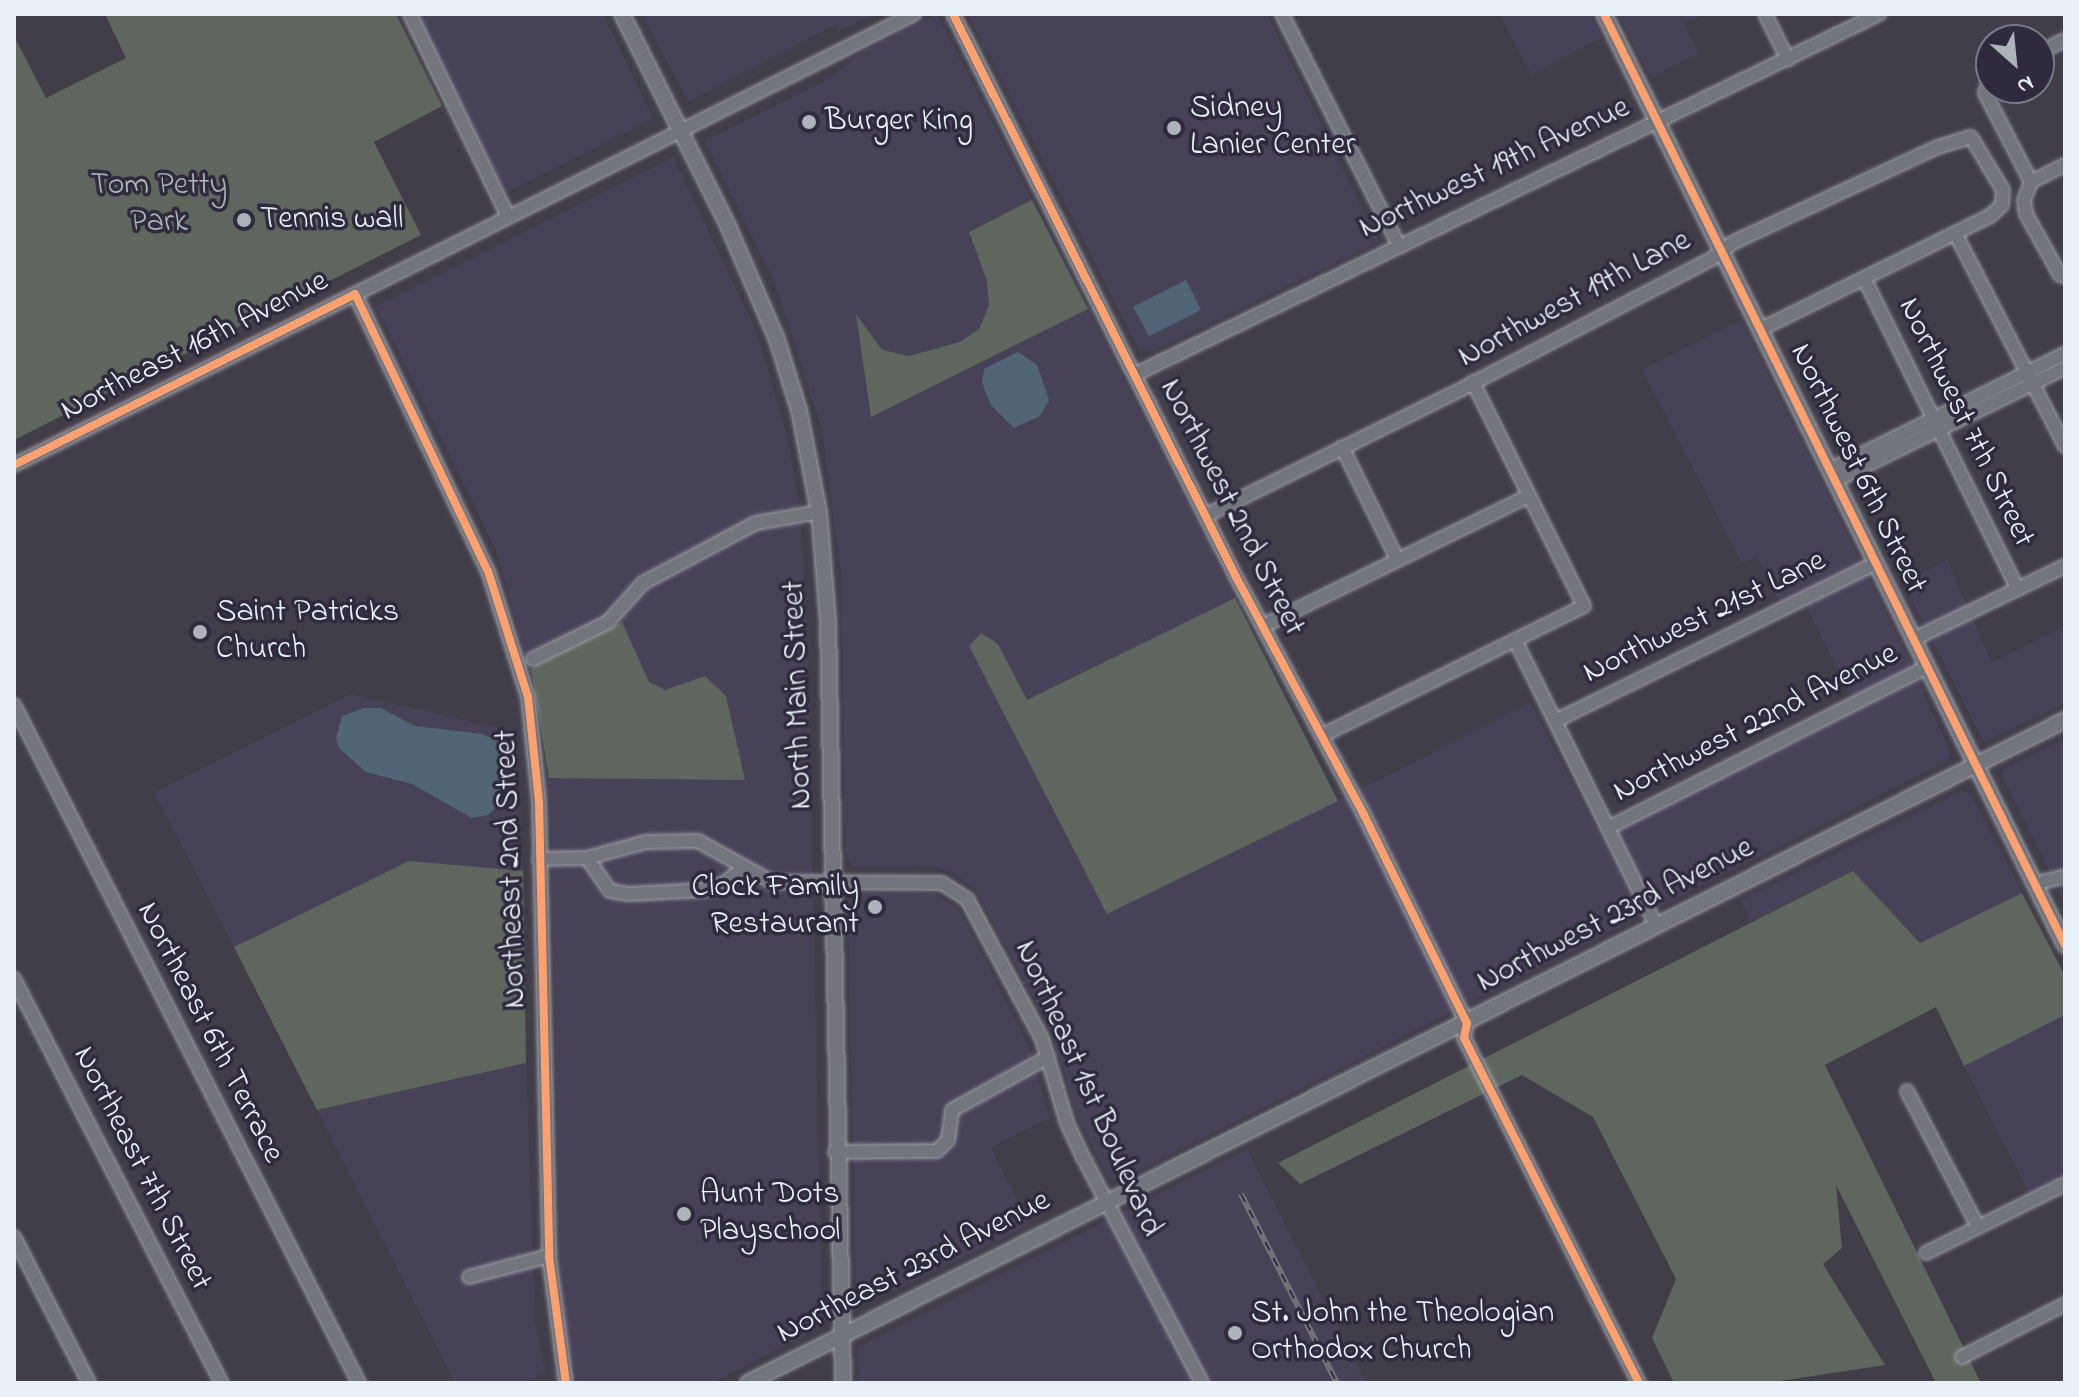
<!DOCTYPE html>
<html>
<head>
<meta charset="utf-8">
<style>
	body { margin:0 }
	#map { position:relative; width:2079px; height:1397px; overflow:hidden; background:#413e4a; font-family:"Indie Flower",sans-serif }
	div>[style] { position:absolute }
	.built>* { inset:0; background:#484259 }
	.green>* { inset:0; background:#5e665d }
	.water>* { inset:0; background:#506677 }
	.roads { filter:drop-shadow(0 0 2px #a0a0a7) drop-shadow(0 0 2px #a0a0a7) }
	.minor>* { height:12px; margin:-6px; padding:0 6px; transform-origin:6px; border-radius:6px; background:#73757c }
	.major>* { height:14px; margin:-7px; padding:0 7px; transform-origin:7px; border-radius:7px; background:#73757c }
	.rail>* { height:6px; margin-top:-3px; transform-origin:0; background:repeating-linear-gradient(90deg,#2f2a3d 0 9px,#75747a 0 18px); box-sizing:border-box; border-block:2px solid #75747a }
	.cycleway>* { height:8px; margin:-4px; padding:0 4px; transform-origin:4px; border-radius:4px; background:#fca06f }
	.dots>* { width:22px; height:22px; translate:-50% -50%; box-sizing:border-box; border:4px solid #2f2a3d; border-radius:50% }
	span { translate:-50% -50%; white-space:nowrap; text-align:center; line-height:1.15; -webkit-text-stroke:7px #2f2a3d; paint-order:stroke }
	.poi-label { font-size:32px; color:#e8f1f8 }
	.left { translate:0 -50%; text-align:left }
	.right { translate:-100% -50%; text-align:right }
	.street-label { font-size:32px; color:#e8f1f8 }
	.park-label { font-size:32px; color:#acb5b4 }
	.frame { position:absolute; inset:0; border:16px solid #e8f1f8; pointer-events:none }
	.north { position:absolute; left:1975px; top:24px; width:80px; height:80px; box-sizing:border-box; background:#2f2a3d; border:2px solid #797a88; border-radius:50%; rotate:153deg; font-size:22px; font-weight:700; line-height:32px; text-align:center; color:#e8f1f8 }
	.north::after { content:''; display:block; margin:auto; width:28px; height:36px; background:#aeb2bb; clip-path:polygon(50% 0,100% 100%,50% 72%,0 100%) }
</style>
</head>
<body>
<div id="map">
	<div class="built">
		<i style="clip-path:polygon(417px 14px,603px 14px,653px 118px,506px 192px)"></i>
		<i style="clip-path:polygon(642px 14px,875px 14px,838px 32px,836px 25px,688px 101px)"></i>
		<i style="clip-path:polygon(937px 14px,1338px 800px,1530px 703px,1601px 838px,1857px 709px,1805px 604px,1780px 603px,1757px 557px,1742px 563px,1642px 370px,1741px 320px,1909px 660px,1950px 752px,1948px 761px,1120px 1180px,1108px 1178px,1077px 1115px,1051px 1030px,976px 890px,951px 871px,925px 866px,853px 867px,846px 857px,841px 572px,822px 430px,775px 283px,706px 144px,706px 140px,835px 75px,855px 56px)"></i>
		<i style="clip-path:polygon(968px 14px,1267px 14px,1379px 242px,1151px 352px,1139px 350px)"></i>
		<i style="clip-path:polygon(1500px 14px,1590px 14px,1602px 38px,1531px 75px)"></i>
		<i style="clip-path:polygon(1618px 14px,1704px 14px,1684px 24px,1699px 54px,1651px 78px)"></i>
		<i style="clip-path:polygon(673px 157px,757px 333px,787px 436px,799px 501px,807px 622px,822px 1320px,817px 1329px,713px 1383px,579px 1383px,566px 1334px,561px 1271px,551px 810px,540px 708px,497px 552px,376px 306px)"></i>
		<i style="clip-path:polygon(1947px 560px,1992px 663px,2065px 626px,2065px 703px,1984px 742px,1903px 582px)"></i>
		<i style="clip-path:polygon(350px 694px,513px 731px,523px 871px,409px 861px,234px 947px,154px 792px)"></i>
		<i style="clip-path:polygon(2065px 738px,2065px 903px,2002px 775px,2004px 769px)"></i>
		<i style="clip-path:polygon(1962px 791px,1971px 794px,2022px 893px,1920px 943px,1853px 871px,1751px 922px,1740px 900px)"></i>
		<i style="clip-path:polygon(859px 893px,934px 893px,960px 911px,1027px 1042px,1050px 1118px,991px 1148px,1030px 1225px,870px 1302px,856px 1294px,848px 903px)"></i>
		<i style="clip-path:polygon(2065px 1015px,2065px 1193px,2037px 1208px,1964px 1066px)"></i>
		<i style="clip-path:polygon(526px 1063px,535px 1322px,545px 1372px,523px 1383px,455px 1383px,317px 1110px)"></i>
		<i style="clip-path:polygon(1247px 1149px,1366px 1383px,859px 1383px,858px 1347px)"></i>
	</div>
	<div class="green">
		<i style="clip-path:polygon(105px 14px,396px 14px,442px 106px,374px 142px,421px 235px,14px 440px,14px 36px,46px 98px,126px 58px)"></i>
		<i style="clip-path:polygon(1032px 200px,1088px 309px,871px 417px,856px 314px,882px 350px,909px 356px,960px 342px,979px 329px,989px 305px,987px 281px,969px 232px)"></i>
		<i style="clip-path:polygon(1235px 598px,1338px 801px,1107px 914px,969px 646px,981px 633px,998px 644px,1027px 700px)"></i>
		<i style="clip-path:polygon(622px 622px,649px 682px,665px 690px,705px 676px,726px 696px,745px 780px,549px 778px,531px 668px)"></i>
		<i style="clip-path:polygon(409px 861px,523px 871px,526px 1063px,317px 1110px,234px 947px)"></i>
		<i style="clip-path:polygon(1853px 871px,1920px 943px,2022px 893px,2065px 976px,2065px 1015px,1964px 1066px,1936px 1007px,1825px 1065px,1981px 1383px,1936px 1383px,1836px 1185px,1842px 1248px,1823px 1264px,1885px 1365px,1766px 1383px,1674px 1383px,1652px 1338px,1676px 1279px,1593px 1117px,1522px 1075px,1300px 1184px,1278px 1163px)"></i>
	</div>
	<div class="water">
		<i style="clip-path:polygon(1186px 280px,1201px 310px,1149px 336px,1133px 307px)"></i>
		<i style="clip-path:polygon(1018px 352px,1037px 365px,1049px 400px,1040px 416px,1014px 428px,991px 405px,982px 383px,984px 369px)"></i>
		<i style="clip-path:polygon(365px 708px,380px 708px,415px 726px,482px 734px,500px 742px,510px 779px,498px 805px,488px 815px,472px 818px,412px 784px,366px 772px,339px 748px,336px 738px,342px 716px)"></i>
	</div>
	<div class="roads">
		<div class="minor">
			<i style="left:410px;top:14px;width:225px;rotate:64.2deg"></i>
			<i style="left:953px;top:14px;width:630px;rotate:63.31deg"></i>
			<i style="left:1236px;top:577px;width:270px;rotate:61.7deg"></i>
			<i style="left:1364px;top:815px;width:232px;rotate:63.7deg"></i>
			<i style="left:1467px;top:1023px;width:15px;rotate:101deg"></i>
			<i style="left:1464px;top:1038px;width:387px;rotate:63.1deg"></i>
			<i style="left:1282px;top:14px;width:258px;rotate:63.2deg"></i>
			<i style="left:1765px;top:14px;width:51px;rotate:63.4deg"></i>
			<i style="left:2039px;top:53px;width:29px;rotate:-27deg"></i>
			<i style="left:1991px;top:77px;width:17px;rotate:111deg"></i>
			<i style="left:1985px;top:93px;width:100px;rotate:62.7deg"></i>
			<i style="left:2031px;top:182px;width:19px;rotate:111deg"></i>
			<i style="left:2024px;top:200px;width:14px;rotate:82deg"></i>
			<i style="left:2026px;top:214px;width:70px;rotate:60.9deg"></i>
			<i style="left:2060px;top:275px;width:5px;rotate:11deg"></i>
			<i style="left:2031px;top:182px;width:38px;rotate:-27deg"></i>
			<i style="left:1955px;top:233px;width:240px;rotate:62.7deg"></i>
			<i style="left:1865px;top:280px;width:345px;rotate:63.7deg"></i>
			<i style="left:355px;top:294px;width:307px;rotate:64.4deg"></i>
			<i style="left:488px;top:571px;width:132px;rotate:72.4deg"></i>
			<i style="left:528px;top:697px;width:106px;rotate:84deg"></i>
			<i style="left:539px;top:802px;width:454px;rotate:88.7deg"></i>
			<i style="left:549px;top:1256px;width:128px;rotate:82.4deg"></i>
			<i style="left:1136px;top:374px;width:826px;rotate:-25.85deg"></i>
			<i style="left:1342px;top:447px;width:125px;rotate:63.8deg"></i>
			<i style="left:14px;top:465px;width:1007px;rotate:-26.62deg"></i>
			<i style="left:1830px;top:470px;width:262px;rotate:-26.3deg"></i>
			<i style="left:1836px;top:480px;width:255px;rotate:-26.1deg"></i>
			<i style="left:1205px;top:516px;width:280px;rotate:-26.3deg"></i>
			<i style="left:1456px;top:392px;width:286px;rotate:-27.5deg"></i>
			<i style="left:1710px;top:260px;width:30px;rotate:-37deg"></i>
			<i style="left:1734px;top:242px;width:225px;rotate:-25deg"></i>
			<i style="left:1938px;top:147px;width:34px;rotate:-17deg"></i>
			<i style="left:1971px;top:137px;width:62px;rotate:58.9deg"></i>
			<i style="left:2003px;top:190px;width:15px;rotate:94deg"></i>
			<i style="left:2002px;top:205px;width:16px;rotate:137deg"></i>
			<i style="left:1990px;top:216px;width:255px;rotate:153.7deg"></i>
			<i style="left:1263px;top:626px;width:293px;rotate:-26.1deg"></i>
			<i style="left:1914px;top:639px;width:168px;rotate:-25.8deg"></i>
			<i style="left:1516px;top:642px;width:318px;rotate:63.7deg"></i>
			<i style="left:533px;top:659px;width:84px;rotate:-26.3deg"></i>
			<i style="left:608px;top:622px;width:52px;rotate:-48.1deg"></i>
			<i style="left:643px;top:583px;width:128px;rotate:-28deg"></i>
			<i style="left:756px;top:523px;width:64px;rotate:-9.9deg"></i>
			<i style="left:14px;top:705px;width:761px;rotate:63.03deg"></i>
			<i style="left:1557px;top:720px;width:356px;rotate:-26.2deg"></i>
			<i style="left:1323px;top:735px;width:291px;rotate:-26.3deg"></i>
			<i style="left:1584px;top:606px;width:250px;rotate:-116.4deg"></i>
			<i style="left:1608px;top:828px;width:357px;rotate:-26.8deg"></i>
			<i style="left:587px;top:858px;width:40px;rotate:55.1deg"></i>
			<i style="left:610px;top:891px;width:19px;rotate:9deg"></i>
			<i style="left:629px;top:894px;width:75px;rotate:-3.1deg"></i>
			<i style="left:704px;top:890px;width:19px;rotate:-16deg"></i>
			<i style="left:722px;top:885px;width:29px;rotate:-38deg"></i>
			<i style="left:539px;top:859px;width:48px;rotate:-1.2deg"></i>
			<i style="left:587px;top:858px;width:61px;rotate:-15.2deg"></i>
			<i style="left:646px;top:842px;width:52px;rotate:-1.1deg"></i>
			<i style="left:698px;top:841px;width:85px;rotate:29deg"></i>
			<i style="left:772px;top:882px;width:170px;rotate:0.3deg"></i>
			<i style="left:942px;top:883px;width:30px;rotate:33deg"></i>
			<i style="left:967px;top:899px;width:159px;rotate:61.8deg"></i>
			<i style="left:1042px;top:1039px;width:88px;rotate:73.4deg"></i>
			<i style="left:1067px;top:1123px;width:40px;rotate:65deg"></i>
			<i style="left:1084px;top:1159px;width:253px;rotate:62.2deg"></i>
			<i style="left:2034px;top:884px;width:32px;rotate:-14deg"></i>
			<i style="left:14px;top:979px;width:454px;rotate:62.8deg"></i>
			<i style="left:1907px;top:1091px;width:153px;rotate:62.4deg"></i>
			<i style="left:835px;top:1152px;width:102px;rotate:-0.6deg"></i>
			<i style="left:937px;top:1151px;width:16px;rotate:-45deg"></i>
			<i style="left:948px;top:1140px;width:30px;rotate:-82deg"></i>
			<i style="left:952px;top:1110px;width:110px;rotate:-28.9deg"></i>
			<i style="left:14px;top:1237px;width:164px;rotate:62.8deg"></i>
			<i style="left:1926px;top:1253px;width:155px;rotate:-26.4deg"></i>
			<i style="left:469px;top:1277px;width:83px;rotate:-14.7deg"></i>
			<i style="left:1962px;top:1357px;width:116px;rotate:-27.2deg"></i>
		</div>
		<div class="major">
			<i style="left:622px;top:14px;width:237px;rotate:63.4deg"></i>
			<i style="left:728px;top:226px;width:124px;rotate:66.7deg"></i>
			<i style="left:777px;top:340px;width:73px;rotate:72.6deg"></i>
			<i style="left:799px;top:410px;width:104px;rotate:78.9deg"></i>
			<i style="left:819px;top:512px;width:110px;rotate:85.3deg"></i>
			<i style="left:828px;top:622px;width:761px;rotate:88.87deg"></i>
			<i style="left:1604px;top:14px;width:1039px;rotate:63.66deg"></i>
			<i style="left:748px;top:1383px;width:1474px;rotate:-26.72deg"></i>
		</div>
	</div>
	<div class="rail">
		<i style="left:1241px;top:1194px;width:212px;rotate:63.1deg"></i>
	</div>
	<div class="cycleway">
		<i style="left:953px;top:14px;width:630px;rotate:63.31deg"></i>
		<i style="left:1236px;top:577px;width:270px;rotate:61.7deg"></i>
		<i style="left:1364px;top:815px;width:232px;rotate:63.7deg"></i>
		<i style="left:1467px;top:1023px;width:15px;rotate:101deg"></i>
		<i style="left:1464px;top:1038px;width:387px;rotate:63.1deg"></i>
		<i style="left:1604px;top:14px;width:1039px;rotate:63.66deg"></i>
		<i style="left:14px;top:465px;width:381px;rotate:-26.6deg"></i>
		<i style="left:355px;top:294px;width:307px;rotate:64.4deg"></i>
		<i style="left:488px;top:571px;width:132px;rotate:72.4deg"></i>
		<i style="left:528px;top:697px;width:106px;rotate:84deg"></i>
		<i style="left:539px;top:802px;width:454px;rotate:88.7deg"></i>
		<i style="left:549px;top:1256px;width:128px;rotate:82.4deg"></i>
	</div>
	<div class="dots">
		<i style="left:809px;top:122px;background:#aeb2bb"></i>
		<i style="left:1174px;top:128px;background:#aeb2bb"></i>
		<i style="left:244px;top:220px;background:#aeb2bb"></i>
		<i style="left:200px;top:632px;background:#aeb2bb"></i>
		<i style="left:875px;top:907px;background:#aeb2bb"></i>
		<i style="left:684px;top:1214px;background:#aeb2bb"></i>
		<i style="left:1235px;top:1333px;background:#aeb2bb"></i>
	</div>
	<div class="poi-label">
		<span class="left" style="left:1190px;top:128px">Sidney<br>Lanier Center</span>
		<span class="left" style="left:825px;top:122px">Burger King</span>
		<span class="left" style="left:260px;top:220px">Tennis wall</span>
		<span class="left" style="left:216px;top:632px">Saint Patricks<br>Church</span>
		<span class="right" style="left:859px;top:907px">Clock Family<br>Restaurant</span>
		<span class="left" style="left:700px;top:1214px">Aunt Dots<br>Playschool</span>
		<span class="left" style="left:1251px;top:1333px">St. John the Theologian<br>Orthodox Church</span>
	</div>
	<div class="street-label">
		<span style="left:1495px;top:169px;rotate:-25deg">Northwest 19th Avenue</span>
		<span style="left:1575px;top:300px;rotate:-28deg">Northwest 19th Lane</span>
		<span style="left:195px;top:347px;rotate:-27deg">Northeast 16th Avenue</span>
		<span style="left:1965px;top:423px;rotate:64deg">Northwest 7th Street</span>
		<span style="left:1857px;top:469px;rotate:64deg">Northwest 6th Street</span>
		<span style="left:1231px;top:508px;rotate:63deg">Northwest 2nd Street</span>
		<span style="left:1705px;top:618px;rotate:-26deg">Northwest 21st Lane</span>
		<span style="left:799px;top:695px;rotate:-92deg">North Main Street</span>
		<span style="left:1756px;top:724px;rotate:-27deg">Northwest 22nd Avenue</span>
		<span style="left:512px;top:869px;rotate:-92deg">Northeast 2nd Street</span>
		<span style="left:1616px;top:916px;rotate:-27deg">Northwest 23rd Avenue</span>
		<span style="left:209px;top:1033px;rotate:63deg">Northeast 6th Terrace</span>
		<span style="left:1087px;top:1089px;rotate:66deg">Northeast 1st Boulevard</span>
		<span style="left:141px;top:1169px;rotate:63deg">Northeast 7th Street</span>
		<span style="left:914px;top:1268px;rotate:-27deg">Northeast 23rd Avenue</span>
	</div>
	<div class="park-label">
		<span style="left:159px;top:205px">Tom Petty<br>Park</span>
	</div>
	<div class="frame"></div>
	<div class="north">N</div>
</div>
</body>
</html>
